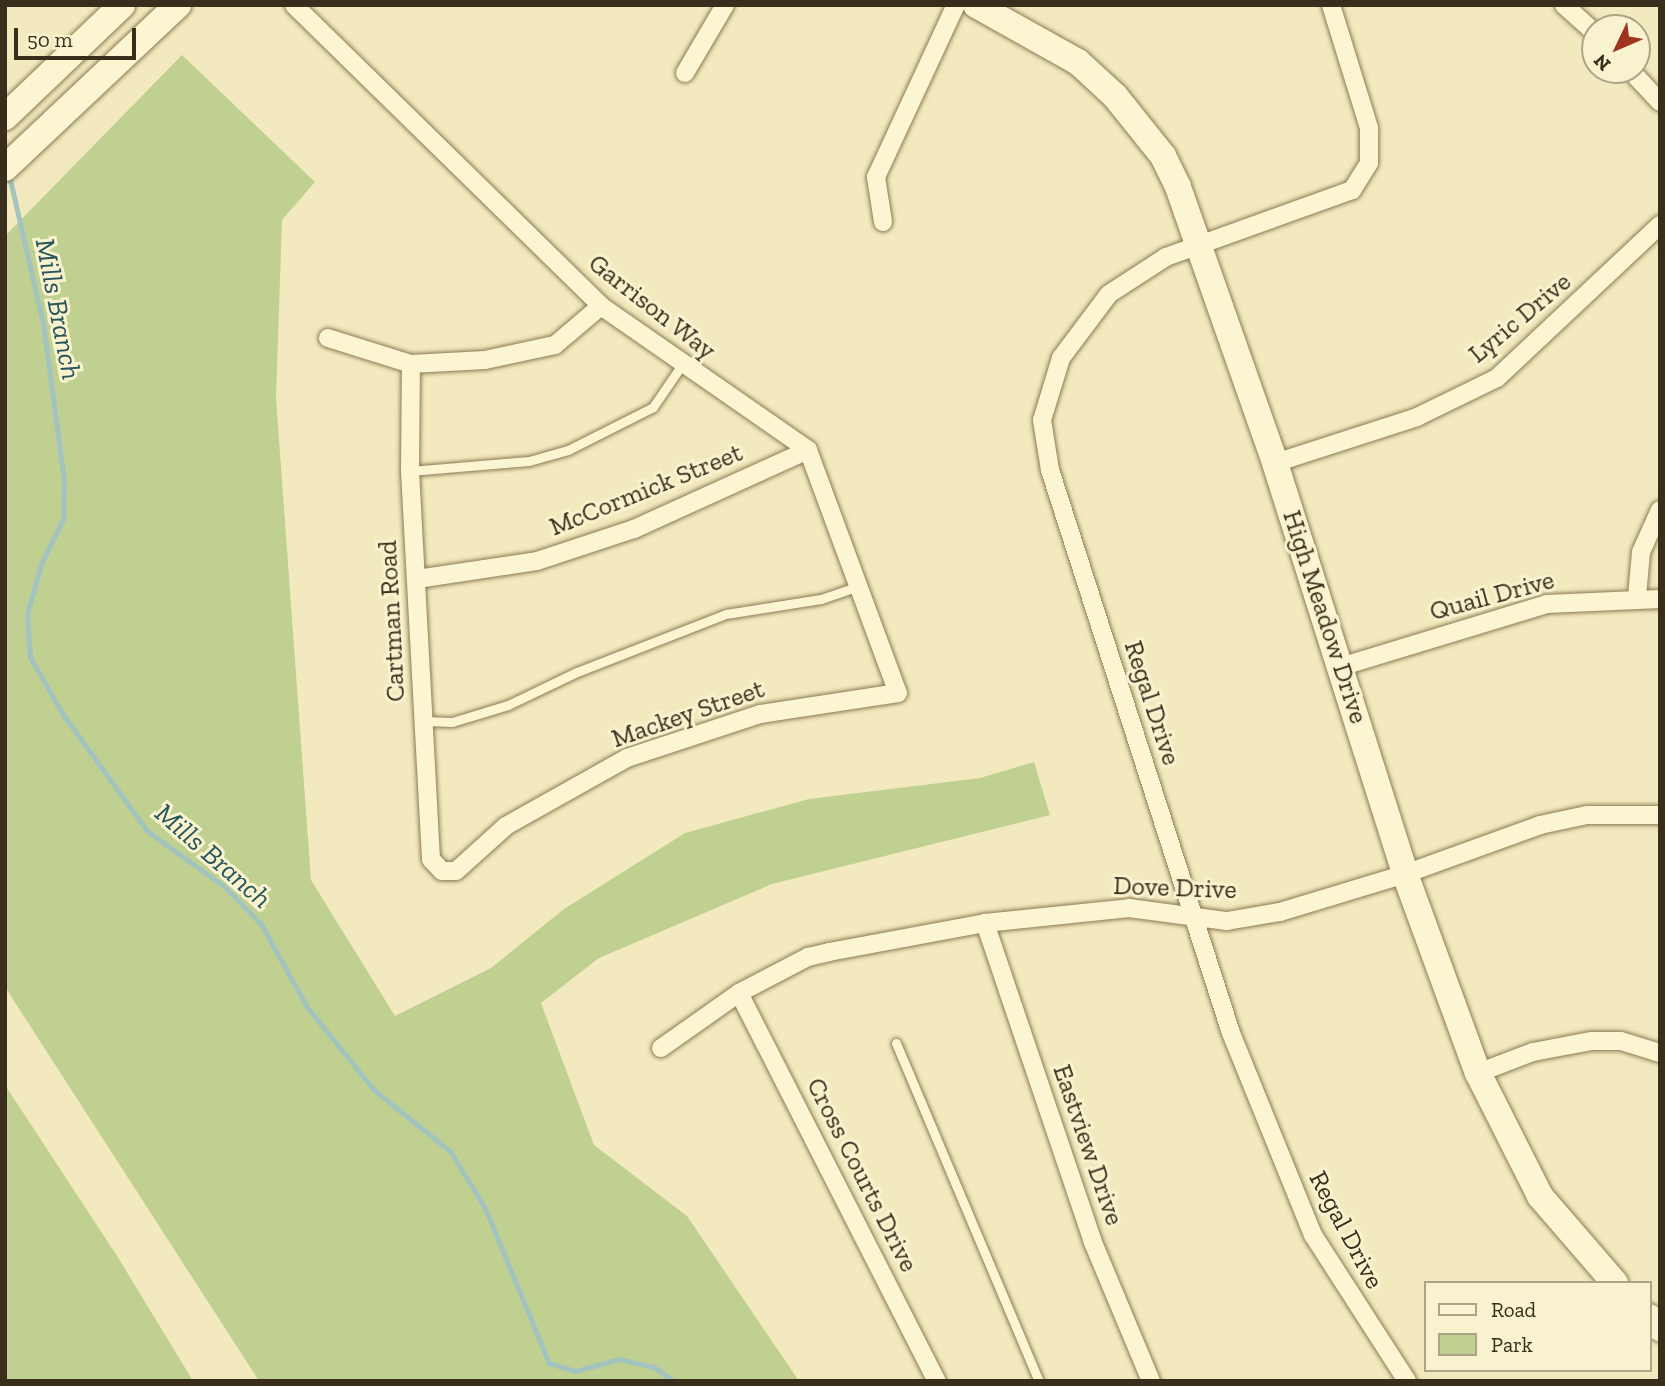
<!DOCTYPE html>
<html>
<head>
<meta charset="utf-8">
<style>
	body { margin:0 }
	#map { position:relative; width:1665px; height:1386px; overflow:hidden; background:#f2eabe; font-family:"Zilla Slab",serif }
	div>[style] { position:absolute }
	.green>* { inset:0; background:#c0d091 }
	.stream>* { height:5px; margin:-2.5px; padding:0 2.5px; transform-origin:2.5px; border-radius:2.5px; background:#a2c3be }
	.roads { filter:drop-shadow(0 0 2px #8c7a55) drop-shadow(0 0 2px #8c7a55) }
	.lane>* { height:9px; margin:-4.5px; padding:0 4.5px; transform-origin:4.5px; border-radius:4.5px; background:#fcf5d2 }
	.street>* { height:18px; margin:-9px; padding:0 9px; transform-origin:9px; border-radius:9px; background:#fcf5d2 }
	.secondary>* { height:26px; margin:-13px; padding:0 13px; transform-origin:13px; border-radius:13px; background:#fcf5d2 }
	span { translate:-50% -50%; white-space:nowrap; text-align:center; line-height:1.15; -webkit-text-stroke:6px #f8f2ce; paint-order:stroke }
	.street-label { font-size:26px; color:#392e1b }
	.water-label { font-size:28px; color:#29565b; font-style:italic }
	.frame { position:absolute; inset:0; border:7px solid #392e1b; pointer-events:none }
	.legend { position:absolute; left:1424px; top:1281px; width:228px; height:91px; box-sizing:border-box; background:#f8f2ce; border:2px solid #aca486; margin:0; padding:9px 12px; list-style:none; font-size:21px; color:#392e1b }
	.legend li { display:flex; align-items:center; gap:14px; height:35px }
	.legend b { width:35px; border:2px solid #aca486 }
	.north { position:absolute; left:1581px; top:14px; width:70px; height:70px; box-sizing:border-box; background:#f8f2ce; border:2px solid #aca486; border-radius:50%; rotate:226deg; font-size:19px; font-weight:700; line-height:28px; text-align:center; color:#392e1b }
	.north::after { content:''; display:block; margin:auto; width:24px; height:32px; background:#a03220; clip-path:polygon(50% 0,100% 100%,50% 72%,0 100%) }
	.scale { position:absolute; left:14px; top:28px; width:122px; height:32px; box-sizing:border-box; border:4px solid #392e1b; border-top:0; padding-left:9px; font-size:21px; line-height:24px; white-space:nowrap; color:#392e1b; -webkit-text-stroke:5px #f8f2ce; paint-order:stroke }
</style>
</head>
<body>
<div id="map">
	<div class="green">
		<i style="clip-path:polygon(182px 55px,315px 182px,282px 220px,276px 398px,311px 880px,395px 1016px,491px 968px,564px 909px,685px 833px,809px 799px,980px 778px,1034px 762px,1050px 815px,772px 884px,599px 958px,541px 1003px,594px 1145px,687px 1216px,799px 1381px,259px 1381px,5px 987px,5px 236px)"></i>
		<i style="clip-path:polygon(5px 1085px,119px 1259px,193px 1381px,5px 1381px)"></i>
	</div>
	<div class="stream">
		<i style="left:9px;top:175px;width:152px;rotate:77.1deg"></i>
		<i style="left:43px;top:323px;width:158px;rotate:82.4deg"></i>
		<i style="left:64px;top:480px;width:39px;rotate:91deg"></i>
		<i style="left:63px;top:519px;width:50px;rotate:116.1deg"></i>
		<i style="left:41px;top:564px;width:53px;rotate:105.4deg"></i>
		<i style="left:27px;top:615px;width:42px;rotate:85.9deg"></i>
		<i style="left:30px;top:657px;width:64px;rotate:60.3deg"></i>
		<i style="left:62px;top:713px;width:145px;rotate:54.2deg"></i>
		<i style="left:147px;top:831px;width:96px;rotate:35.7deg"></i>
		<i style="left:225px;top:887px;width:52px;rotate:45.8deg"></i>
		<i style="left:261px;top:924px;width:95px;rotate:61deg"></i>
		<i style="left:307px;top:1007px;width:107px;rotate:51.1deg"></i>
		<i style="left:374px;top:1090px;width:97px;rotate:38.8deg"></i>
		<i style="left:450px;top:1151px;width:67px;rotate:58.4deg"></i>
		<i style="left:485px;top:1208px;width:168px;rotate:67.6deg"></i>
		<i style="left:549px;top:1363px;width:28px;rotate:17deg"></i>
		<i style="left:576px;top:1371px;width:45px;rotate:-15.6deg"></i>
		<i style="left:619px;top:1359px;width:36px;rotate:13deg"></i>
		<i style="left:654px;top:1367px;width:24px;rotate:35deg"></i>
	</div>
	<div class="roads">
		<div class="lane">
			<i style="left:410px;top:471px;width:119px;rotate:-4.8deg"></i>
			<i style="left:529px;top:461px;width:41px;rotate:-15.8deg"></i>
			<i style="left:568px;top:450px;width:95px;rotate:-26.8deg"></i>
			<i style="left:653px;top:407px;width:50px;rotate:-55.7deg"></i>
			<i style="left:424px;top:721px;width:28px;rotate:2deg"></i>
			<i style="left:452px;top:722px;width:59px;rotate:-16.9deg"></i>
			<i style="left:508px;top:705px;width:76px;rotate:-25.6deg"></i>
			<i style="left:577px;top:672px;width:160px;rotate:-21.3deg"></i>
			<i style="left:726px;top:614px;width:96px;rotate:-9deg"></i>
			<i style="left:821px;top:599px;width:40px;rotate:-18.9deg"></i>
			<i style="left:896px;top:1043px;width:367px;rotate:67.1deg"></i>
		</div>
		<div class="street">
			<i style="left:294px;top:5px;width:430px;rotate:44.4deg"></i>
			<i style="left:601px;top:306px;width:252px;rotate:34.8deg"></i>
			<i style="left:808px;top:450px;width:259px;rotate:69.7deg"></i>
			<i style="left:898px;top:693px;width:140px;rotate:171.3deg"></i>
			<i style="left:760px;top:714px;width:140px;rotate:161.7deg"></i>
			<i style="left:627px;top:758px;width:139px;rotate:150.7deg"></i>
			<i style="left:506px;top:826px;width:67px;rotate:138deg"></i>
			<i style="left:456px;top:871px;width:14px;rotate:180deg"></i>
			<i style="left:442px;top:871px;width:16px;rotate:-133deg"></i>
			<i style="left:431px;top:859px;width:389px;rotate:-93.1deg"></i>
			<i style="left:410px;top:471px;width:107px;rotate:-89.5deg"></i>
			<i style="left:1331px;top:5px;width:129px;rotate:72.8deg"></i>
			<i style="left:1369px;top:128px;width:35px;rotate:90deg"></i>
			<i style="left:1369px;top:163px;width:32px;rotate:122deg"></i>
			<i style="left:1352px;top:190px;width:198px;rotate:160.2deg"></i>
			<i style="left:1166px;top:257px;width:68px;rotate:147deg"></i>
			<i style="left:1109px;top:294px;width:80px;rotate:126.9deg"></i>
			<i style="left:1061px;top:358px;width:65px;rotate:107deg"></i>
			<i style="left:1042px;top:420px;width:51px;rotate:80.9deg"></i>
			<i style="left:1050px;top:470px;width:591px;rotate:72.18deg"></i>
			<i style="left:1231px;top:1033px;width:218px;rotate:67.9deg"></i>
			<i style="left:1313px;top:1235px;width:174px;rotate:57.2deg"></i>
			<i style="left:1564px;top:5px;width:42px;rotate:42.1deg"></i>
			<i style="left:1630px;top:70px;width:44px;rotate:46.8deg"></i>
			<i style="left:685px;top:73px;width:79px;rotate:-59.5deg"></i>
			<i style="left:883px;top:222px;width:46px;rotate:-98.8deg"></i>
			<i style="left:876px;top:177px;width:190px;rotate:-65.1deg"></i>
			<i style="left:328px;top:338px;width:87px;rotate:17.4deg"></i>
			<i style="left:411px;top:364px;width:74px;rotate:-3.1deg"></i>
			<i style="left:485px;top:360px;width:72px;rotate:-12.1deg"></i>
			<i style="left:555px;top:345px;width:60px;rotate:-40.3deg"></i>
			<i style="left:1275px;top:463px;width:149px;rotate:-17.9deg"></i>
			<i style="left:1417px;top:417px;width:89px;rotate:-26deg"></i>
			<i style="left:1497px;top:378px;width:224px;rotate:-43.2deg"></i>
			<i style="left:417px;top:579px;width:121px;rotate:-8.5deg"></i>
			<i style="left:537px;top:561px;width:102px;rotate:-18.3deg"></i>
			<i style="left:634px;top:529px;width:191px;rotate:-24.4deg"></i>
			<i style="left:1637px;top:597px;width:45px;rotate:-84.9deg"></i>
			<i style="left:1641px;top:552px;width:46px;rotate:-65.7deg"></i>
			<i style="left:1340px;top:667px;width:216px;rotate:-16.9deg"></i>
			<i style="left:1547px;top:604px;width:113px;rotate:-2.5deg"></i>
			<i style="left:985px;top:923px;width:335px;rotate:71.3deg"></i>
			<i style="left:1092px;top:1240px;width:153px;rotate:67.3deg"></i>
			<i style="left:739px;top:993px;width:436px;rotate:63deg"></i>
			<i style="left:661px;top:1048px;width:95px;rotate:-35.2deg"></i>
			<i style="left:739px;top:993px;width:78px;rotate:-27.6deg"></i>
			<i style="left:808px;top:957px;width:22px;rotate:-13deg"></i>
			<i style="left:829px;top:952px;width:159px;rotate:-10.5deg"></i>
			<i style="left:985px;top:923px;width:145px;rotate:-5.9deg"></i>
			<i style="left:1129px;top:908px;width:99px;rotate:7.6deg"></i>
			<i style="left:1227px;top:921px;width:54px;rotate:-9.6deg"></i>
			<i style="left:1280px;top:912px;width:131px;rotate:-16.9deg"></i>
			<i style="left:1405px;top:874px;width:144px;rotate:-19.9deg"></i>
			<i style="left:1540px;top:825px;width:48px;rotate:-12deg"></i>
			<i style="left:1587px;top:815px;width:73px"></i>
			<i style="left:1478px;top:1073px;width:59px;rotate:-20.9deg"></i>
			<i style="left:1533px;top:1052px;width:60px;rotate:-10.6deg"></i>
			<i style="left:1592px;top:1041px;width:29px"></i>
			<i style="left:1621px;top:1041px;width:41px;rotate:17.1deg"></i>
		</div>
		<div class="secondary">
			<i style="left:976px;top:5px;width:117px;rotate:29.2deg"></i>
			<i style="left:1078px;top:62px;width:50px;rotate:42.6deg"></i>
			<i style="left:1115px;top:96px;width:77px;rotate:51.3deg"></i>
			<i style="left:1163px;top:156px;width:34px;rotate:64deg"></i>
			<i style="left:1178px;top:187px;width:293px;rotate:70.6deg"></i>
			<i style="left:1275px;top:463px;width:431px;rotate:72.4deg"></i>
			<i style="left:1405px;top:874px;width:212px;rotate:69.9deg"></i>
			<i style="left:1478px;top:1073px;width:138px;rotate:63.2deg"></i>
			<i style="left:1540px;top:1196px;width:115px;rotate:49.2deg"></i>
			<i style="left:5px;top:117px;width:162px;rotate:-43.7deg"></i>
			<i style="left:5px;top:168px;width:238px;rotate:-43.3deg"></i>
			<i style="left:1649px;top:1317px;width:16px;rotate:45deg"></i>
		</div>
	</div>
	<div class="street-label">
		<span style="left:652px;top:307px;rotate:38deg">Garrison Way</span>
		<span style="left:1520px;top:318px;rotate:-40deg">Lyric Drive</span>
		<span style="left:646px;top:490px;rotate:-22deg">McCormick Street</span>
		<span style="left:1492px;top:596px;rotate:-15deg">Quail Drive</span>
		<span style="left:1325px;top:617px;rotate:72deg">High Meadow Drive</span>
		<span style="left:392px;top:621px;rotate:-93deg">Cartman Road</span>
		<span style="left:1152px;top:703px;rotate:72deg">Regal Drive</span>
		<span style="left:688px;top:714px;rotate:-19deg">Mackey Street</span>
		<span style="left:1175px;top:888px;rotate:2deg">Dove Drive</span>
		<span style="left:1088px;top:1145px;rotate:71deg">Eastview Drive</span>
		<span style="left:862px;top:1175px;rotate:63deg">Cross Courts Drive</span>
		<span style="left:1346px;top:1230px;rotate:62deg">Regal Drive</span>
	</div>
	<div class="water-label">
		<span style="left:58px;top:309px;rotate:79deg">Mills Branch</span>
		<span style="left:213px;top:856px;rotate:41deg">Mills Branch</span>
	</div>
	<div class="frame"></div>
	<ul class="legend">
	<li><b style="height:9px;background:#fcf5d2"></b>Road</li>
	<li><b style="height:19px;background:#c0d091"></b>Park</li>
	</ul>
	<div class="north">N</div>
	<div class="scale">50 m</div>
</div>
</body>
</html>
